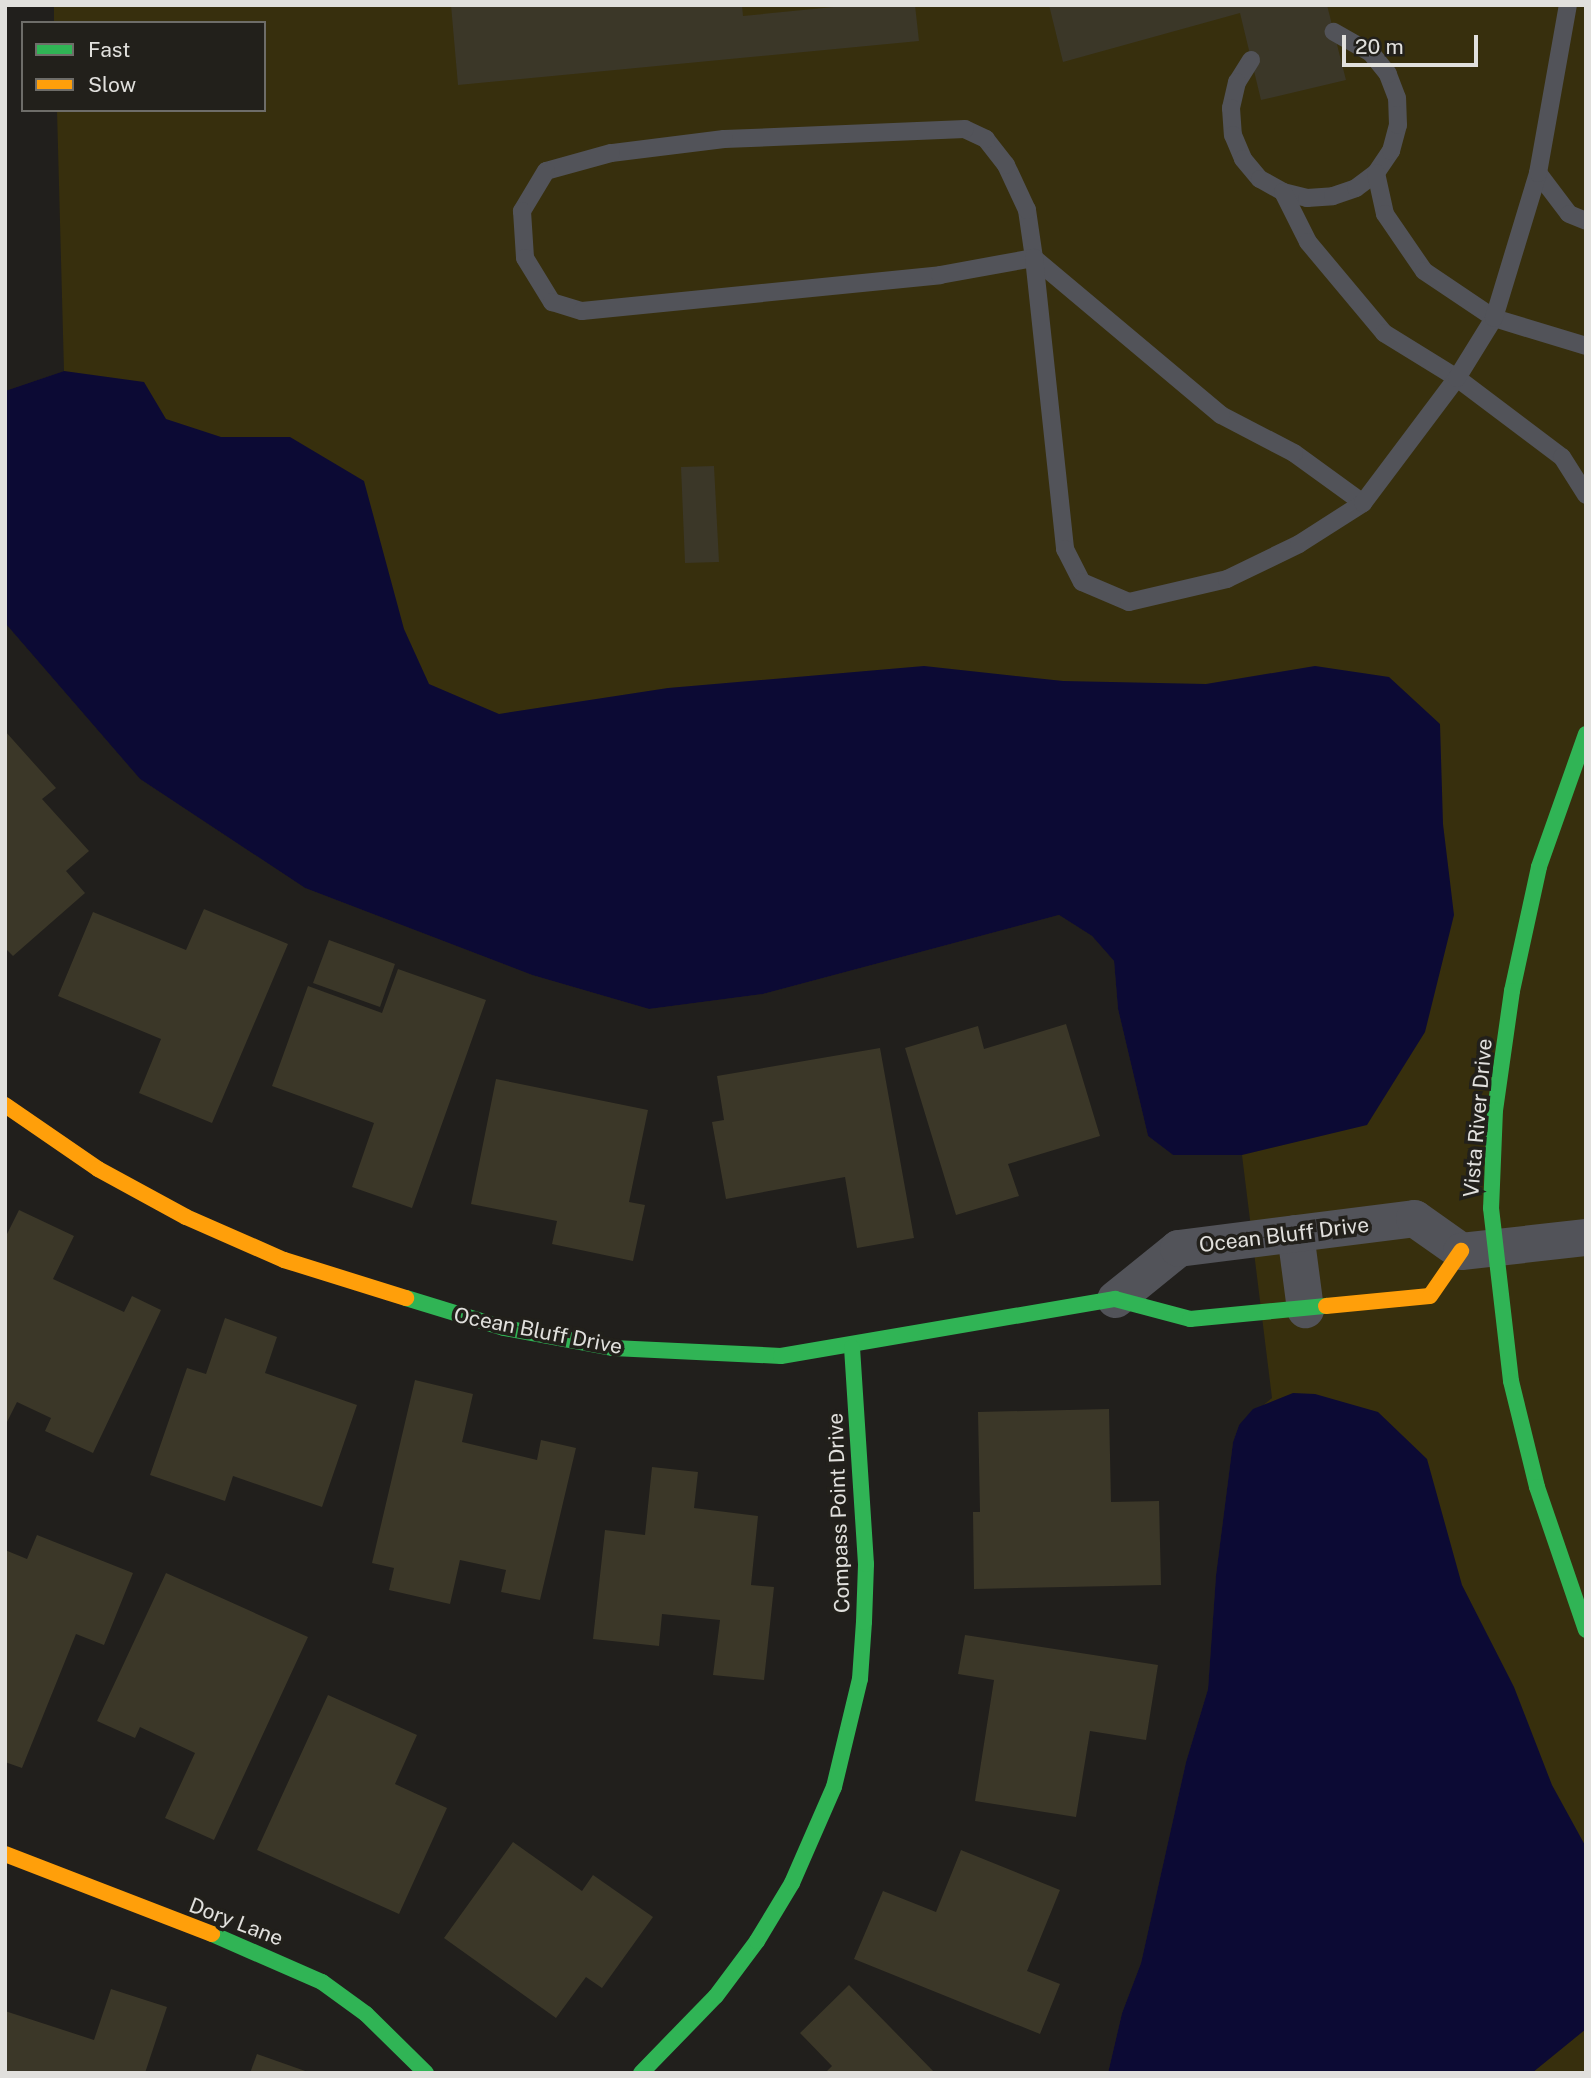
<!DOCTYPE html>
<html>
<head>
<meta charset="utf-8">
<style>
	body { margin:0 }
	#map { position:relative; width:1591px; height:2078px; overflow:hidden; background:#211f1c; font-family:"Public Sans",sans-serif }
	div>[style] { position:absolute }
	.green>* { inset:0; background:#372f0d }
	.water>* { inset:0; background:#0c0a34 }
	.building>* { inset:0; background:#3b3728 }
	.lane>* { height:18px; margin:-9px; padding:0 9px; transform-origin:9px; border-radius:9px; background:#525359 }
	.street>* { height:37px; margin:-18.5px; padding:0 18.5px; transform-origin:18.5px; border-radius:18.5px; background:#525359 }
	.fast>* { height:16px; margin:-8px; padding:0 8px; transform-origin:8px; border-radius:8px; background:#30b455 }
	.slow>* { height:16px; margin:-8px; padding:0 8px; transform-origin:8px; border-radius:8px; background:#ff9f0a }
	span { translate:-50% -50%; white-space:nowrap; text-align:center; line-height:1.15; -webkit-text-stroke:7px #22201b; paint-order:stroke }
	.street-label { font-size:21px; color:#e1e0dd }
	.frame { position:absolute; inset:0; border:7px solid #e1e0dd; pointer-events:none }
	.legend { position:absolute; left:21px; top:21px; width:245px; height:91px; box-sizing:border-box; background:#22201b; border:2px solid #6e6d69; margin:0; padding:9px 12px; list-style:none; font-size:21px; color:#e1e0dd }
	.legend li { display:flex; align-items:center; gap:14px; height:35px }
	.legend b { width:35px; border:2px solid #6e6d69 }
	.scale { position:absolute; left:1342px; top:35px; width:136px; height:32px; box-sizing:border-box; border:4px solid #e1e0dd; border-top:0; padding-left:9px; font-size:21px; line-height:24px; white-space:nowrap; color:#e1e0dd; -webkit-text-stroke:5px #22201b; paint-order:stroke }
</style>
</head>
<body>
<div id="map">
	<div class="green">
		<i style="clip-path:polygon(54px 5px,1586px 5px,1586px 2073px,1108px 2073px,1122px 2013px,1141px 1963px,1186px 1762px,1208px 1689px,1216px 1575px,1233px 1442px,1239px 1425px,1272px 1398px,1242px 1155px,1173px 1155px,1148px 1136px,1118px 1009px,1114px 961px,1092px 936px,1059px 915px,763px 994px,649px 1009px,532px 975px,305px 888px,140px 779px,5px 623px,5px 391px,64px 371px,57px 110px,264px 110px,264px 23px,54px 23px)"></i>
	</div>
	<div class="water">
		<i style="clip-path:polygon(64px 371px,144px 382px,166px 419px,221px 437px,290px 437px,364px 481px,404px 629px,429px 684px,499px 714px,668px 688px,924px 666px,1063px 681px,1206px 684px,1315px 666px,1389px 677px,1440px 724px,1443px 824px,1454px 915px,1425px 1032px,1367px 1125px,1242px 1155px,1173px 1155px,1148px 1136px,1118px 1009px,1114px 961px,1092px 936px,1059px 915px,763px 994px,649px 1009px,532px 975px,305px 888px,140px 779px,5px 623px,5px 391px)"></i>
		<i style="clip-path:polygon(1293px 1393px,1315px 1394px,1378px 1412px,1427px 1459px,1462px 1585px,1514px 1687px,1552px 1785px,1586px 1847px,1586px 2029px,1532px 2073px,1108px 2073px,1122px 2013px,1141px 1963px,1186px 1762px,1208px 1689px,1216px 1575px,1233px 1442px,1239px 1425px,1253px 1409px)"></i>
	</div>
	<div class="building">
		<i style="clip-path:polygon(451px 5px,742px 5px,743px 16px,854px 5px,915px 5px,919px 41px,458px 85px)"></i>
		<i style="clip-path:polygon(1049px 5px,1327px 5px,1346px 80px,1261px 100px,1240px 13px,1063px 62px)"></i>
		<i style="clip-path:polygon(714px 466px,719px 562px,685px 563px,681px 467px)"></i>
		<i style="clip-path:polygon(5px 731px,56px 788px,42px 799px,89px 851px,66px 871px,85px 893px,13px 956px,5px 948px)"></i>
		<i style="clip-path:polygon(204px 909px,288px 944px,212px 1123px,139px 1093px,161px 1039px,58px 996px,93px 912px,186px 950px)"></i>
		<i style="clip-path:polygon(329px 940px,395px 964px,380px 1007px,313px 983px)"></i>
		<i style="clip-path:polygon(398px 969px,486px 1000px,412px 1208px,352px 1187px,374px 1123px,272px 1086px,308px 986px,382px 1013px)"></i>
		<i style="clip-path:polygon(1066px 1024px,1100px 1136px,1008px 1164px,1019px 1196px,956px 1215px,905px 1048px,978px 1026px,984px 1049px)"></i>
		<i style="clip-path:polygon(880px 1048px,914px 1238px,857px 1248px,845px 1177px,726px 1199px,712px 1122px,724px 1120px,717px 1076px)"></i>
		<i style="clip-path:polygon(496px 1079px,648px 1110px,629px 1202px,645px 1205px,633px 1261px,552px 1244px,557px 1221px,471px 1204px)"></i>
		<i style="clip-path:polygon(19px 1210px,74px 1236px,53px 1279px,124px 1312px,132px 1296px,161px 1310px,93px 1453px,45px 1431px,51px 1418px,17px 1402px,5px 1426px,5px 1238px)"></i>
		<i style="clip-path:polygon(225px 1318px,277px 1337px,265px 1373px,357px 1405px,322px 1507px,233px 1476px,225px 1501px,150px 1475px,187px 1368px,206px 1374px)"></i>
		<i style="clip-path:polygon(415px 1380px,473px 1394px,462px 1442px,537px 1460px,541px 1440px,576px 1448px,540px 1600px,501px 1592px,506px 1570px,460px 1560px,450px 1604px,389px 1590px,394px 1568px,372px 1563px)"></i>
		<i style="clip-path:polygon(1109px 1409px,1111px 1502px,1159px 1501px,1161px 1585px,974px 1589px,973px 1512px,980px 1512px,978px 1412px)"></i>
		<i style="clip-path:polygon(652px 1467px,698px 1472px,694px 1508px,758px 1516px,751px 1585px,774px 1587px,764px 1680px,713px 1675px,720px 1620px,662px 1614px,659px 1646px,593px 1639px,605px 1530px,645px 1535px)"></i>
		<i style="clip-path:polygon(37px 1535px,133px 1573px,104px 1645px,76px 1634px,22px 1768px,5px 1762px,5px 1550px,27px 1559px)"></i>
		<i style="clip-path:polygon(166px 1573px,308px 1637px,214px 1840px,165px 1818px,195px 1753px,140px 1727px,135px 1738px,97px 1721px)"></i>
		<i style="clip-path:polygon(965px 1635px,1158px 1665px,1146px 1740px,1090px 1731px,1076px 1817px,975px 1801px,994px 1680px,958px 1674px)"></i>
		<i style="clip-path:polygon(328px 1695px,417px 1735px,395px 1784px,447px 1808px,399px 1914px,257px 1850px)"></i>
		<i style="clip-path:polygon(513px 1842px,582px 1891px,593px 1875px,653px 1917px,602px 1988px,586px 1977px,556px 2018px,444px 1938px)"></i>
		<i style="clip-path:polygon(961px 1850px,1060px 1890px,1027px 1971px,1060px 1984px,1040px 2034px,854px 1959px,883px 1891px,936px 1912px)"></i>
		<i style="clip-path:polygon(849px 1985px,935px 2073px,825px 2073px,832px 2066px,800px 2033px)"></i>
		<i style="clip-path:polygon(111px 1989px,167px 2007px,145px 2073px,5px 2073px,5px 2011px,94px 2040px)"></i>
		<i style="clip-path:polygon(257px 2054px,308px 2072px,307px 2073px,250px 2073px)"></i>
	</div>
	<div class="lane">
		<i style="left:1251px;top:60px;width:26px;rotate:122deg"></i>
		<i style="left:1237px;top:82px;width:27px;rotate:103deg"></i>
		<i style="left:1231px;top:108px;width:27px;rotate:86deg"></i>
		<i style="left:1233px;top:135px;width:26px;rotate:67deg"></i>
		<i style="left:1243px;top:159px;width:26px;rotate:50deg"></i>
		<i style="left:1260px;top:179px;width:26px;rotate:29deg"></i>
		<i style="left:1283px;top:192px;width:25px;rotate:14deg"></i>
		<i style="left:1307px;top:198px;width:26px;rotate:-4deg"></i>
		<i style="left:1333px;top:196px;width:24px;rotate:-19deg"></i>
		<i style="left:1356px;top:188px;width:25px;rotate:-37deg"></i>
		<i style="left:1376px;top:173px;width:27px;rotate:-56deg"></i>
		<i style="left:1391px;top:151px;width:27px;rotate:-75deg"></i>
		<i style="left:1398px;top:125px;width:27px;rotate:-92deg"></i>
		<i style="left:1397px;top:98px;width:26px;rotate:-111deg"></i>
		<i style="left:1388px;top:74px;width:27px;rotate:-129deg"></i>
		<i style="left:1371px;top:53px;width:43px;rotate:-150.4deg"></i>
		<i style="left:1376px;top:173px;width:42px;rotate:77.6deg"></i>
		<i style="left:1385px;top:214px;width:69px;rotate:55.6deg"></i>
		<i style="left:1424px;top:271px;width:84px;rotate:33.9deg"></i>
		<i style="left:1494px;top:318px;width:96px;rotate:16.9deg"></i>
		<i style="left:1538px;top:173px;width:51px;rotate:52.9deg"></i>
		<i style="left:1569px;top:214px;width:18px;rotate:22deg"></i>
		<i style="left:1283px;top:192px;width:56px;rotate:63.4deg"></i>
		<i style="left:1308px;top:242px;width:119px;rotate:50.1deg"></i>
		<i style="left:1384px;top:333px;width:86px;rotate:31.7deg"></i>
		<i style="left:1457px;top:378px;width:131px;rotate:37deg"></i>
		<i style="left:1562px;top:457px;width:45px;rotate:57.7deg"></i>
		<i style="left:1363px;top:503px;width:85px;rotate:-144.1deg"></i>
		<i style="left:1294px;top:453px;width:82px;rotate:-152.5deg"></i>
		<i style="left:1221px;top:415px;width:244px;rotate:-140deg"></i>
		<i style="left:1034px;top:258px;width:49px;rotate:-98.3deg"></i>
		<i style="left:1027px;top:210px;width:50px;rotate:-115deg"></i>
		<i style="left:1006px;top:165px;width:33px;rotate:-128deg"></i>
		<i style="left:986px;top:139px;width:23px;rotate:-155deg"></i>
		<i style="left:965px;top:129px;width:241px;rotate:177.6deg"></i>
		<i style="left:724px;top:139px;width:114px;rotate:172.9deg"></i>
		<i style="left:611px;top:153px;width:67px;rotate:164.5deg"></i>
		<i style="left:546px;top:171px;width:47px;rotate:121deg"></i>
		<i style="left:522px;top:211px;width:47px;rotate:86.3deg"></i>
		<i style="left:525px;top:258px;width:52px;rotate:58.5deg"></i>
		<i style="left:552px;top:302px;width:31px;rotate:17deg"></i>
		<i style="left:582px;top:311px;width:360px;rotate:-5.7deg"></i>
		<i style="left:940px;top:275px;width:96px;rotate:-10.3deg"></i>
		<i style="left:1034px;top:258px;width:293px;rotate:83.9deg"></i>
		<i style="left:1065px;top:549px;width:37px;rotate:63deg"></i>
		<i style="left:1082px;top:582px;width:51px;rotate:23.1deg"></i>
		<i style="left:1129px;top:602px;width:101px;rotate:-13.2deg"></i>
		<i style="left:1227px;top:579px;width:80px;rotate:-25.9deg"></i>
		<i style="left:1299px;top:544px;width:76px;rotate:-32.6deg"></i>
		<i style="left:1363px;top:503px;width:156px;rotate:-53.1deg"></i>
		<i style="left:1457px;top:378px;width:70px;rotate:-58.3deg"></i>
		<i style="left:1494px;top:318px;width:152px;rotate:-73.1deg"></i>
		<i style="left:1538px;top:173px;width:171px;rotate:-79.9deg"></i>
	</div>
	<div class="street">
		<i style="left:1295px;top:1233px;width:77px;rotate:82.5deg"></i>
		<i style="left:1115px;top:1299px;width:81px;rotate:-39deg"></i>
		<i style="left:1178px;top:1248px;width:238px;rotate:-7.2deg"></i>
		<i style="left:1414px;top:1218px;width:57px;rotate:35.1deg"></i>
		<i style="left:1461px;top:1251px;width:126px;rotate:-6.4deg"></i>
	</div>
	<div class="fast">
		<i style="left:1586px;top:734px;width:141px;rotate:109.5deg"></i>
		<i style="left:1539px;top:867px;width:127px;rotate:102.3deg"></i>
		<i style="left:1512px;top:991px;width:120px;rotate:98.1deg"></i>
		<i style="left:1495px;top:1110px;width:98px;rotate:92.3deg"></i>
		<i style="left:1491px;top:1208px;width:174px;rotate:83.4deg"></i>
		<i style="left:1511px;top:1381px;width:109px;rotate:76.2deg"></i>
		<i style="left:1537px;top:1487px;width:151px;rotate:71.1deg"></i>
		<i style="left:406px;top:1298px;width:102px;rotate:17deg"></i>
		<i style="left:504px;top:1328px;width:111px;rotate:10.4deg"></i>
		<i style="left:613px;top:1348px;width:168px;rotate:2.7deg"></i>
		<i style="left:781px;top:1356px;width:339px;rotate:-9.7deg"></i>
		<i style="left:1115px;top:1299px;width:78px;rotate:14.9deg"></i>
		<i style="left:1190px;top:1319px;width:137px;rotate:-5.5deg"></i>
		<i style="left:212px;top:1934px;width:120px;rotate:23.6deg"></i>
		<i style="left:322px;top:1982px;width:54px;rotate:36deg"></i>
		<i style="left:366px;top:2014px;width:84px;rotate:44.5deg"></i>
		<i style="left:641px;top:2073px;width:107px;rotate:-45.8deg"></i>
		<i style="left:716px;top:1996px;width:69px;rotate:-53.3deg"></i>
		<i style="left:757px;top:1941px;width:68px;rotate:-58.9deg"></i>
		<i style="left:792px;top:1883px;width:105px;rotate:-66.4deg"></i>
		<i style="left:834px;top:1787px;width:111px;rotate:-76.5deg"></i>
		<i style="left:860px;top:1679px;width:57px;rotate:-86deg"></i>
		<i style="left:864px;top:1622px;width:58px;rotate:-88deg"></i>
		<i style="left:866px;top:1564px;width:217px;rotate:-93.7deg"></i>
	</div>
	<div class="slow">
		<i style="left:5px;top:1105px;width:113px;rotate:34.5deg"></i>
		<i style="left:98px;top:1169px;width:100px;rotate:28.6deg"></i>
		<i style="left:186px;top:1217px;width:107px;rotate:23.7deg"></i>
		<i style="left:284px;top:1260px;width:128px;rotate:17.3deg"></i>
		<i style="left:1326px;top:1306px;width:104px;rotate:-5.5deg"></i>
		<i style="left:1430px;top:1296px;width:55px;rotate:-55.4deg"></i>
		<i style="left:5px;top:1854px;width:222px;rotate:21.1deg"></i>
	</div>
	<div class="street-label">
		<span style="left:1478px;top:1118px;rotate:-85deg">Vista River Drive</span>
		<span style="left:1284px;top:1235px;rotate:-7deg">Ocean Bluff Drive</span>
		<span style="left:538px;top:1331px;rotate:11deg">Ocean Bluff Drive</span>
		<span style="left:839px;top:1513px;rotate:-92deg">Compass Point Drive</span>
		<span style="left:236px;top:1922px;rotate:21deg">Dory Lane</span>
	</div>
	<div class="frame"></div>
	<ul class="legend">
	<li><b style="height:9px;background:#30b455"></b>Fast</li>
	<li><b style="height:9px;background:#ff9f0a"></b>Slow</li>
	</ul>
	<div class="scale">20 m</div>
</div>
</body>
</html>
